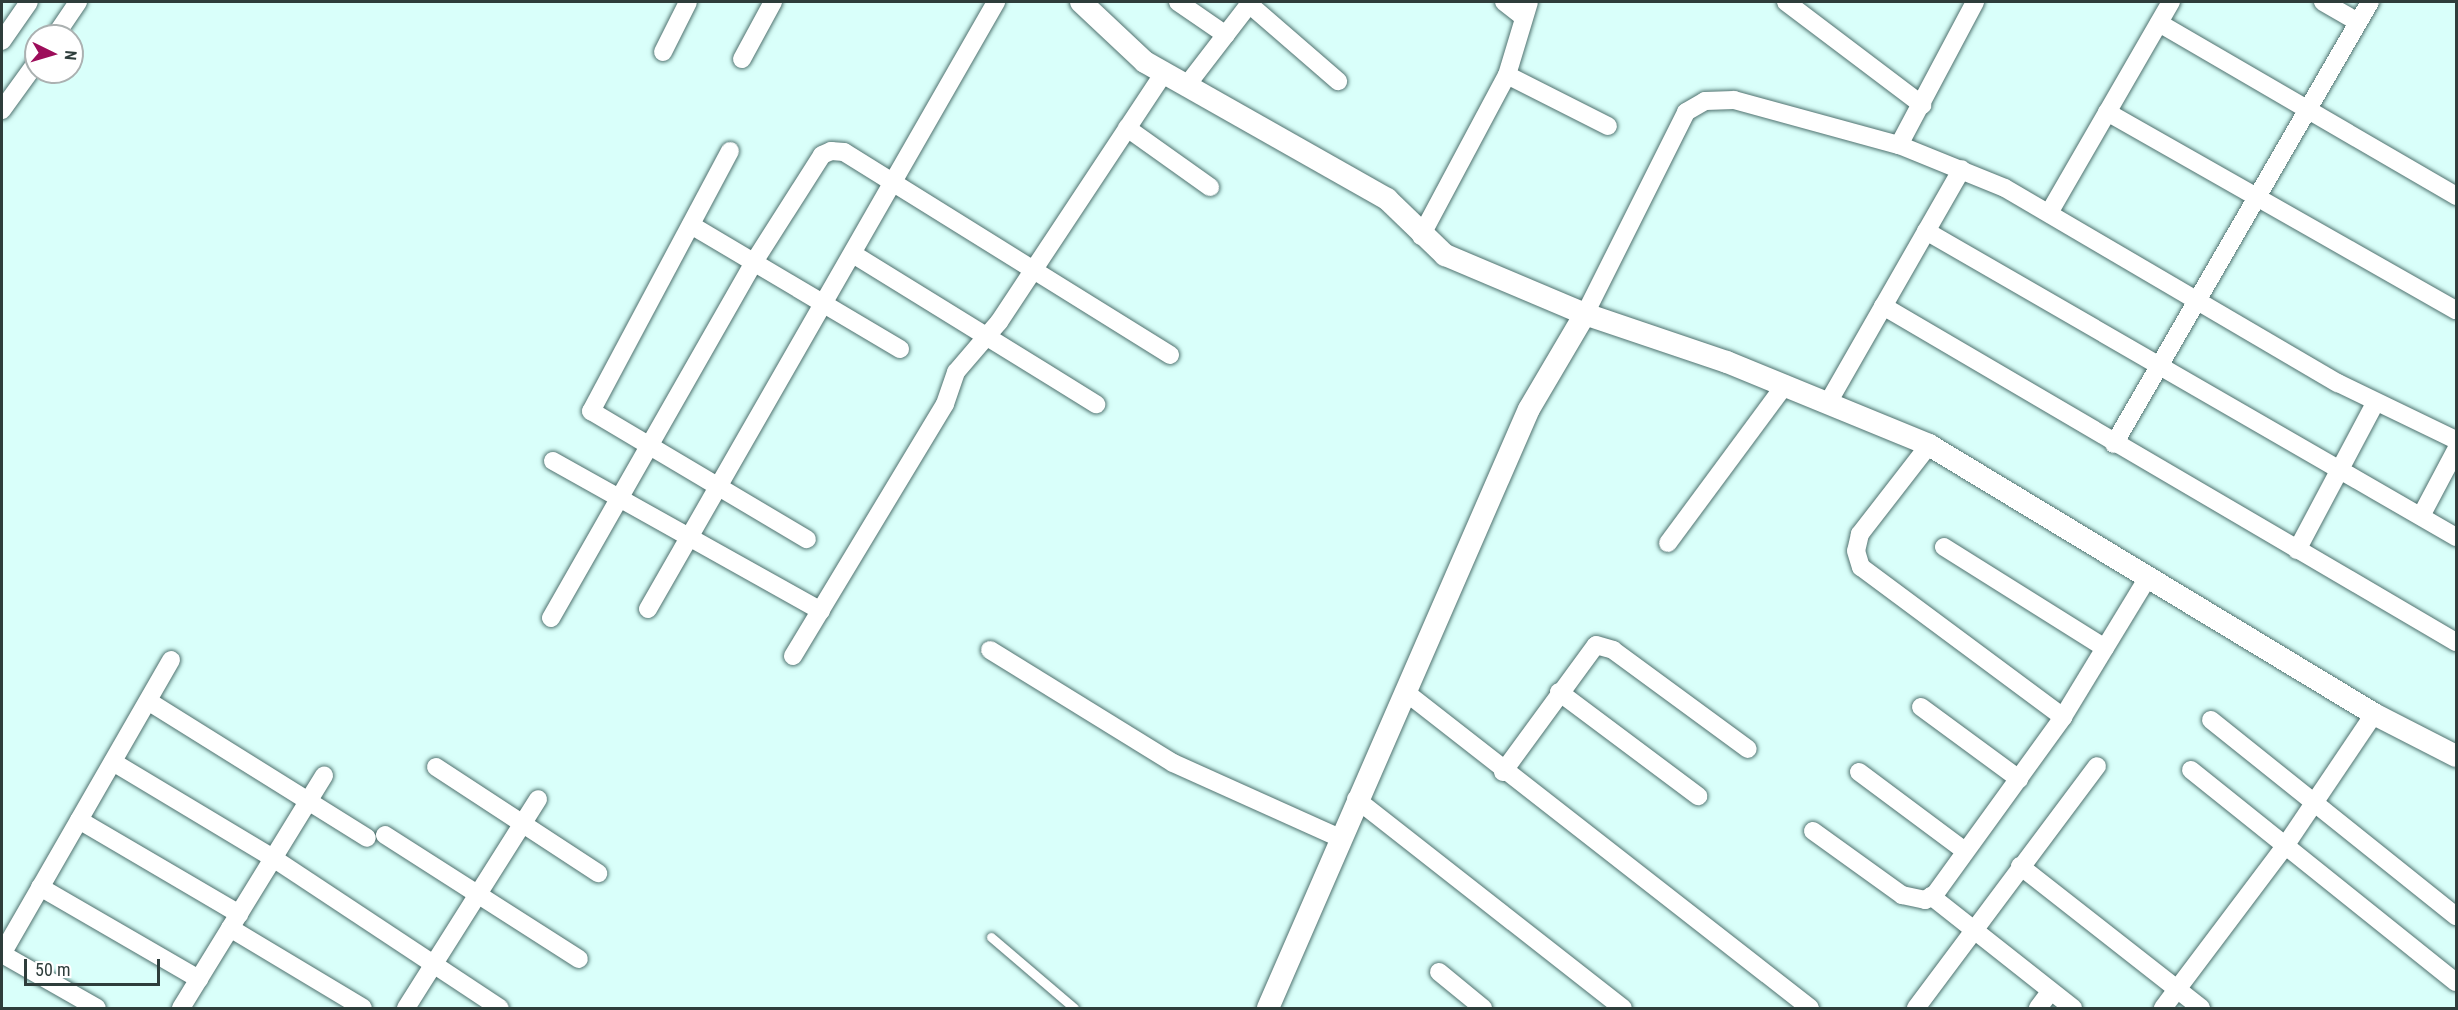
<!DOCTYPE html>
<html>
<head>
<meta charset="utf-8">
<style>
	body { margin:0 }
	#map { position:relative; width:2458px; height:1010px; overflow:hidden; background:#d9fffa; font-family:"Roboto Condensed",sans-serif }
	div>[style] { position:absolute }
	.roads { filter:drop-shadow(0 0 2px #50726f) drop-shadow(0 0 2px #50726f) }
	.service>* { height:9px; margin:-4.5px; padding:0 4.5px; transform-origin:4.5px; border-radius:4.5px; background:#fff }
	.minor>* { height:18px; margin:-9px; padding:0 9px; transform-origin:9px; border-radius:9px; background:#fff }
	.tertiary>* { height:22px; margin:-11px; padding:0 11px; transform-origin:11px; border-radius:11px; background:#fff }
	span { translate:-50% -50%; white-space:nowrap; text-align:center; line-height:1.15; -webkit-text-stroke:6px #fff; paint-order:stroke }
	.frame { position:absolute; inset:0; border:3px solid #2e3d3b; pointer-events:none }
	.north { position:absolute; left:24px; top:24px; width:60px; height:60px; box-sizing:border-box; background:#fff; border:2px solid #abb1b1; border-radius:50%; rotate:95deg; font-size:16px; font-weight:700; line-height:24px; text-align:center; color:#2e3d3b }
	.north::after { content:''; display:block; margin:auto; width:21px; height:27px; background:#9d0d5a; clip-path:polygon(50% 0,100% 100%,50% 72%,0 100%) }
	.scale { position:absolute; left:24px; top:959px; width:136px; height:27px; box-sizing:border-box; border:3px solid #2e3d3b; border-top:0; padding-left:8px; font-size:18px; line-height:21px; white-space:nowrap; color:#2e3d3b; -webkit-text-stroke:4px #fff; paint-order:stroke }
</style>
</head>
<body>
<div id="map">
	<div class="roads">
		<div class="service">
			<i style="left:991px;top:937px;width:109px;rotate:40.5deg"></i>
		</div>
		<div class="minor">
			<i style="left:1178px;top:2px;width:58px;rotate:34.5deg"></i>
			<i style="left:1504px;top:2px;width:24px;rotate:38deg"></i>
			<i style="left:1786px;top:2px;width:171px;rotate:37.1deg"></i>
			<i style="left:2323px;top:2px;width:40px;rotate:29.7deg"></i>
			<i style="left:1249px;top:4px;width:118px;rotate:40.9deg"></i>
			<i style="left:2159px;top:23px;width:344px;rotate:30.2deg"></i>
			<i style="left:55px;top:36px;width:41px;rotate:-55.9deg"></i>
			<i style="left:2px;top:41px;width:47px;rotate:-55.3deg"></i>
			<i style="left:663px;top:52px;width:56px;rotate:-63.4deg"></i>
			<i style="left:742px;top:59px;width:65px;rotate:-61.5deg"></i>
			<i style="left:1507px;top:75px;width:113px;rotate:26.8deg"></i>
			<i style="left:1187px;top:85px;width:105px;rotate:-52.4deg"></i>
			<i style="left:2px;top:110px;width:58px;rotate:-54.1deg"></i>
			<i style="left:2107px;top:112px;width:401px;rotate:29.6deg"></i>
			<i style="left:1127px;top:128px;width:102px;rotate:35.4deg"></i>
			<i style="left:1899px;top:145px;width:162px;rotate:-62deg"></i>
			<i style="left:730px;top:151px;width:295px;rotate:118.1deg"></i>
			<i style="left:591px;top:411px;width:251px;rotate:30.7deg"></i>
			<i style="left:2049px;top:213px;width:244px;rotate:-60deg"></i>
			<i style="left:691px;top:225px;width:243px;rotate:30.7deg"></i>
			<i style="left:1926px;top:231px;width:612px;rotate:30deg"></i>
			<i style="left:1421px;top:236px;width:183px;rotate:-61.9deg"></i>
			<i style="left:1507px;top:75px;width:76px;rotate:-73.2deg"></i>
			<i style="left:853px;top:254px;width:286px;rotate:31.7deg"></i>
			<i style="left:1883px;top:306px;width:664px;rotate:30.39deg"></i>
			<i style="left:1585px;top:314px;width:226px;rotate:-63.4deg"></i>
			<i style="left:1686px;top:112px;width:22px;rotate:-30deg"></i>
			<i style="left:1705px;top:101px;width:29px;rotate:-2deg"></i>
			<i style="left:1734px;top:100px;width:171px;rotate:15.3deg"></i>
			<i style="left:1899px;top:145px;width:114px;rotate:22.1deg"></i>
			<i style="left:2005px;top:188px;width:386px;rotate:30.4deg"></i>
			<i style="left:2338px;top:383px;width:131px;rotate:25.8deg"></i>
			<i style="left:1829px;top:401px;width:267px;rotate:-60.2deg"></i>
			<i style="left:2114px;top:444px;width:511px;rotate:-59.92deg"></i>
			<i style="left:1929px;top:445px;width:113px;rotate:127.8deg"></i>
			<i style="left:1860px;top:534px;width:17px;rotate:103deg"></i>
			<i style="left:1856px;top:551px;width:17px;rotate:73deg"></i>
			<i style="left:1861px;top:567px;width:252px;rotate:36.6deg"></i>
			<i style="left:553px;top:461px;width:307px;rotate:29.2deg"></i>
			<i style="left:2421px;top:516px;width:75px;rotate:-62.1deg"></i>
			<i style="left:1668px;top:543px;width:197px;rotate:-53.5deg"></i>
			<i style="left:1944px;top:547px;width:190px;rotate:32.1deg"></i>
			<i style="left:2297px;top:550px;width:166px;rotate:-62deg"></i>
			<i style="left:648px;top:609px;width:700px;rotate:-60.17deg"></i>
			<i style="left:551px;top:618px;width:406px;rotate:-60.3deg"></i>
			<i style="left:752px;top:265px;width:130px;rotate:-57.5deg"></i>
			<i style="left:822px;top:155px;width:10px;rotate:-24deg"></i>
			<i style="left:831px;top:151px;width:13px;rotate:4deg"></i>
			<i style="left:844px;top:152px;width:384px;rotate:31.9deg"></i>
			<i style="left:990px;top:650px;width:215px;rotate:31.7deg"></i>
			<i style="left:1173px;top:763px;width:183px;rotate:24.2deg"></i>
			<i style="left:793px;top:656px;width:294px;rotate:-58.9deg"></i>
			<i style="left:945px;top:404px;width:34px;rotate:-71deg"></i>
			<i style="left:956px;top:372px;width:66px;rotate:-49.3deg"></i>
			<i style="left:999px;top:322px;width:299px;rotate:-56.5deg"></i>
			<i style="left:1559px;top:692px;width:174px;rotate:36.8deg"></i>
			<i style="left:1408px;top:694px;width:510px;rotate:37.99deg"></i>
			<i style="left:148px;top:701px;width:258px;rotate:32deg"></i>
			<i style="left:1921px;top:707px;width:122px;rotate:36.3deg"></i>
			<i style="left:2211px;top:720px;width:314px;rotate:38.7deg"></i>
			<i style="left:113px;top:762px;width:187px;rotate:31deg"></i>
			<i style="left:273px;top:858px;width:272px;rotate:33.5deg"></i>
			<i style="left:436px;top:767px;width:194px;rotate:33.2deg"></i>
			<i style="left:2191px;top:770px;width:339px;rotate:38.7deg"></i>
			<i style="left:1503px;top:772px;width:157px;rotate:-53.8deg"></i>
			<i style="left:1596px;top:645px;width:18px;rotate:16deg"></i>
			<i style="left:1613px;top:650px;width:167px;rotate:36.3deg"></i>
			<i style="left:1859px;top:772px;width:132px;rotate:36.7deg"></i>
			<i style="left:1356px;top:799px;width:339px;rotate:38.1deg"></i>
			<i style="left:79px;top:820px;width:186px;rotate:30.4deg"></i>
			<i style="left:1813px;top:831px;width:110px;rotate:35.7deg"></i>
			<i style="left:1902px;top:895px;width:24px;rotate:12deg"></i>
			<i style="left:1925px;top:900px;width:12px;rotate:-31deg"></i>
			<i style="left:1935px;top:894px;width:218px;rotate:-54.1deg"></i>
			<i style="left:2063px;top:717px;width:162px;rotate:-58.7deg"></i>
			<i style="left:385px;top:835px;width:230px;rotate:32.6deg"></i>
			<i style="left:2020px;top:866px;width:230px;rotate:38.1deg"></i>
			<i style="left:40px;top:887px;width:184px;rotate:30.1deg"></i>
			<i style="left:1931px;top:896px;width:181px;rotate:38.3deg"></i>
			<i style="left:230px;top:928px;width:155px;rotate:31deg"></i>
			<i style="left:2px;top:954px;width:339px;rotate:-60.1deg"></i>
			<i style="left:2px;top:954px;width:109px;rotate:29.6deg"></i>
			<i style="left:1439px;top:972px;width:57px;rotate:39.3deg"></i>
			<i style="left:181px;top:1008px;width:273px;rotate:-58.4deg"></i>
			<i style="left:406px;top:1008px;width:247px;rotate:-57.7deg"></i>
			<i style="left:1916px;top:1008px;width:302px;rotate:-53.2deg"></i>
			<i style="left:2038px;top:1008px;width:21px;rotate:-53deg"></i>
			<i style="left:2163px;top:1008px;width:203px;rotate:-53deg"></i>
			<i style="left:2285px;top:846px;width:159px;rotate:-56deg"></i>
		</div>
		<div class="tertiary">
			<i style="left:1081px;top:2px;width:88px;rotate:43.2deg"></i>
			<i style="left:1145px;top:62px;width:278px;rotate:29.5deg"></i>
			<i style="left:1387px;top:199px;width:81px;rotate:44deg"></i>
			<i style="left:1445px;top:255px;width:152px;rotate:22.9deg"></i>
			<i style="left:1585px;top:314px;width:150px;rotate:18.7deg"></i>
			<i style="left:1727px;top:362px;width:218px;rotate:22.3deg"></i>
			<i style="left:1929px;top:445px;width:520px;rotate:31.15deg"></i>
			<i style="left:2374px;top:714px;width:92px;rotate:27.1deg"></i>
			<i style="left:1268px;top:1008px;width:653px;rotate:-66.46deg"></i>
			<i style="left:1529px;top:409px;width:110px;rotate:-59.5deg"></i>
		</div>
	</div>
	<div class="frame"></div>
	<div class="north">N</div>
	<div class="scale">50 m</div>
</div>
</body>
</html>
